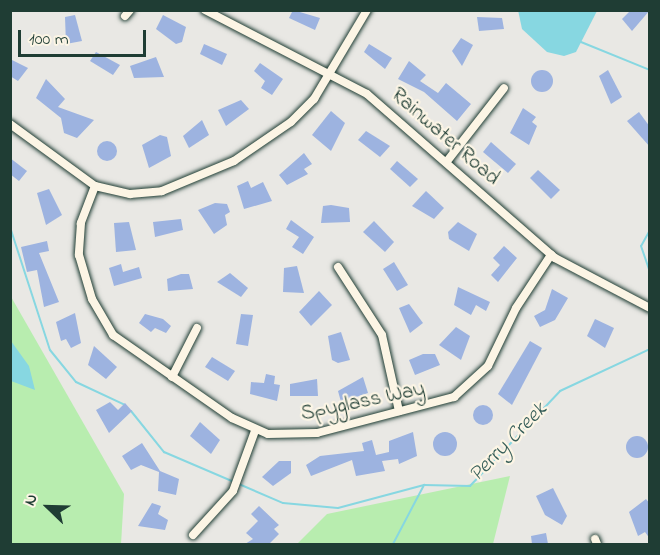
<!DOCTYPE html>
<html>
<head>
<meta charset="utf-8">
<style>
	body { margin:0 }
	#map { position:relative; width:660px; height:555px; overflow:hidden; background:#e9e8e4; font-family:"Indie Flower",sans-serif }
	div>[style] { position:absolute }
	.green>* { inset:0; background:#b8edaf }
	.water>* { inset:0; background:#87d7e1 }
	.stream>* { height:2px; margin:-1px; padding:0 1px; transform-origin:1px; border-radius:1px; background:#87d7e1 }
	.building>* { inset:0; background:#9db3e0 }
	.round { border-radius:50% }
	.roads { filter:drop-shadow(0 0 2px #1f3d34) drop-shadow(0 0 2px #1f3d34) }
	.minor>* { height:8px; margin:-4px; padding:0 4px; transform-origin:4px; border-radius:4px; background:#fcf5e5 }
	span { translate:-50% -50%; white-space:nowrap; text-align:center; line-height:1.15; -webkit-text-stroke:4.5px #fcf5e5; paint-order:stroke }
	.street-label { font-size:21px; color:#1f3d34 }
	.water-label { font-size:22px; color:#345c57; font-style:italic }
	.frame { position:absolute; inset:0; border:12px solid #1f3d34; pointer-events:none }
	.north { position:absolute; left:18px; top:477px; width:60px; height:60px; -webkit-text-stroke:4px #fcf5e5; paint-order:stroke; rotate:293deg; font-size:16px; font-weight:700; line-height:24px; text-align:center; color:#1f3d34 }
	.north::after { content:''; display:block; margin:auto; width:21px; height:27px; background:#1f3d34; clip-path:polygon(50% 0,100% 100%,50% 72%,0 100%) }
	.scale { position:absolute; left:18px; top:30px; width:128px; height:27px; box-sizing:border-box; border:3px solid #1f3d34; border-top:0; padding-left:8px; font-size:18px; line-height:21px; white-space:nowrap; color:#1f3d34; -webkit-text-stroke:4px #fcf5e5; paint-order:stroke }
</style>
</head>
<body>
<div id="map">
	<div class="green">
		<i style="clip-path:polygon(10px 295px,124px 494px,121px 544px,11px 543px)"></i>
		<i style="clip-path:polygon(510px 476px,493px 544px,297px 544px,327px 514px)"></i>
	</div>
	<div class="water">
		<i style="clip-path:polygon(518px 10px,597px 10px,597px 11px,576px 52px,564px 56px,547px 52px,522px 29px)"></i>
		<i style="clip-path:polygon(11px 341px,29px 366px,35px 390px,11px 381px)"></i>
	</div>
	<div class="stream">
		<i style="left:581px;top:42px;width:74px;rotate:22.1deg"></i>
		<i style="left:10px;top:227px;width:129px;rotate:72deg"></i>
		<i style="left:50px;top:350px;width:41px;rotate:50.9deg"></i>
		<i style="left:76px;top:382px;width:54px;rotate:25.1deg"></i>
		<i style="left:650px;top:230px;width:18px;rotate:119deg"></i>
		<i style="left:641px;top:246px;width:28px;rotate:71deg"></i>
		<i style="left:131px;top:411px;width:53px;rotate:51.2deg"></i>
		<i style="left:164px;top:452px;width:129px;rotate:23.2deg"></i>
		<i style="left:283px;top:503px;width:55px;rotate:5.2deg"></i>
		<i style="left:338px;top:508px;width:89px;rotate:-15deg"></i>
		<i style="left:424px;top:485px;width:46px;rotate:1.2deg"></i>
		<i style="left:470px;top:486px;width:131px;rotate:-46.5deg"></i>
		<i style="left:560px;top:391px;width:99px;rotate:-25deg"></i>
		<i style="left:393px;top:544px;width:67px;rotate:-62.3deg"></i>
	</div>
	<div class="building">
		<i style="clip-path:polygon(293px 10px,320px 18px,315px 30px,289px 18px)"></i>
		<i style="clip-path:polygon(631px 10px,650px 10px,632px 31px,622px 19px)"></i>
		<i style="clip-path:polygon(75px 15px,82px 41px,66px 44px,65px 17px)"></i>
		<i style="clip-path:polygon(163px 15px,186px 27px,182px 42px,176px 44px,156px 29px)"></i>
		<i style="clip-path:polygon(477px 17px,502px 18px,504px 29px,479px 31px)"></i>
		<i style="clip-path:polygon(461px 38px,473px 45px,462px 66px,452px 51px)"></i>
		<i style="clip-path:polygon(204px 44px,227px 54px,222px 65px,200px 54px)"></i>
		<i style="clip-path:polygon(369px 44px,392px 58px,385px 69px,364px 52px)"></i>
		<i style="clip-path:polygon(96px 52px,120px 65px,113px 75px,90px 61px)"></i>
		<i style="clip-path:polygon(156px 57px,164px 77px,134px 78px,130px 66px)"></i>
		<i style="clip-path:polygon(10px 59px,28px 68px,18px 81px,10px 76px)"></i>
		<i style="clip-path:polygon(409px 61px,426px 75px,420px 81px,438px 93px,446px 83px,471px 104px,457px 121px,424px 92px,398px 79px)"></i>
		<i style="clip-path:polygon(260px 63px,283px 79px,272px 95px,261px 88px,265px 81px,254px 71px)"></i>
		<i style="clip-path:polygon(608px 70px,622px 97px,611px 104px,599px 76px)"></i>
		<i class="round" style="left:531px;top:70px;width:22px;height:22px"></i>
		<i style="clip-path:polygon(46px 79px,65px 99px,58px 107px,94px 120px,77px 138px,64px 133px,61px 118px,36px 98px)"></i>
		<i style="clip-path:polygon(241px 100px,249px 109px,226px 126px,218px 110px)"></i>
		<i style="clip-path:polygon(523px 108px,536px 117px,532px 122px,537px 126px,529px 145px,510px 133px)"></i>
		<i style="clip-path:polygon(331px 111px,345px 123px,331px 151px,312px 135px)"></i>
		<i style="clip-path:polygon(639px 112px,650px 127px,650px 147px,627px 121px)"></i>
		<i style="clip-path:polygon(202px 120px,209px 135px,189px 148px,183px 136px)"></i>
		<i style="clip-path:polygon(366px 131px,390px 146px,380px 157px,358px 140px)"></i>
		<i style="clip-path:polygon(160px 135px,167px 137px,171px 156px,149px 168px,142px 145px)"></i>
		<i class="round" style="left:97px;top:141px;width:20px;height:20px"></i>
		<i style="clip-path:polygon(491px 142px,516px 164px,508px 173px,483px 152px)"></i>
		<i style="clip-path:polygon(304px 153px,312px 164px,304px 169px,308px 174px,287px 185px,279px 175px)"></i>
		<i style="clip-path:polygon(10px 158px,27px 171px,19px 181px,10px 174px)"></i>
		<i style="clip-path:polygon(397px 161px,418px 179px,410px 187px,390px 169px)"></i>
		<i style="clip-path:polygon(538px 170px,560px 190px,551px 199px,530px 178px)"></i>
		<i style="clip-path:polygon(248px 181px,251px 188px,263px 182px,272px 201px,244px 209px,237px 186px)"></i>
		<i style="clip-path:polygon(49px 189px,62px 215px,46px 225px,37px 193px)"></i>
		<i style="clip-path:polygon(426px 191px,444px 208px,434px 219px,412px 206px)"></i>
		<i style="clip-path:polygon(215px 203px,227px 204px,230px 212px,225px 215px,227px 225px,214px 234px,198px 210px)"></i>
		<i style="clip-path:polygon(331px 205px,349px 208px,350px 222px,321px 223px,323px 206px)"></i>
		<i style="clip-path:polygon(181px 219px,183px 230px,155px 237px,153px 222px)"></i>
		<i style="clip-path:polygon(291px 220px,314px 237px,303px 254px,292px 247px,299px 237px,286px 229px)"></i>
		<i style="clip-path:polygon(374px 221px,394px 242px,385px 252px,363px 232px)"></i>
		<i style="clip-path:polygon(129px 222px,136px 250px,116px 252px,114px 223px)"></i>
		<i style="clip-path:polygon(458px 222px,477px 234px,469px 251px,449px 239px,448px 232px)"></i>
		<i style="clip-path:polygon(47px 241px,49px 251px,39px 253px,59px 302px,44px 307px,37px 270px,27px 272px,21px 247px)"></i>
		<i style="clip-path:polygon(504px 246px,517px 258px,498px 282px,491px 275px,500px 265px,493px 258px)"></i>
		<i style="clip-path:polygon(394px 262px,408px 285px,397px 291px,383px 269px)"></i>
		<i style="clip-path:polygon(121px 264px,123px 272px,139px 267px,142px 278px,114px 286px,109px 268px)"></i>
		<i style="clip-path:polygon(297px 266px,304px 293px,283px 292px,284px 268px)"></i>
		<i style="clip-path:polygon(230px 273px,248px 288px,241px 297px,217px 282px)"></i>
		<i style="clip-path:polygon(181px 274px,189px 274px,193px 289px,168px 291px,167px 279px)"></i>
		<i style="clip-path:polygon(458px 287px,490px 302px,486px 311px,476px 305px,471px 315px,454px 305px)"></i>
		<i style="clip-path:polygon(552px 289px,568px 298px,555px 320px,540px 327px,534px 316px,545px 310px)"></i>
		<i style="clip-path:polygon(319px 291px,332px 305px,311px 326px,299px 312px)"></i>
		<i style="clip-path:polygon(409px 304px,423px 323px,410px 333px,399px 308px)"></i>
		<i style="clip-path:polygon(75px 313px,81px 343px,71px 348px,66px 339px,61px 341px,56px 322px)"></i>
		<i style="clip-path:polygon(145px 314px,163px 319px,171px 326px,166px 333px,155px 328px,151px 332px,139px 323px)"></i>
		<i style="clip-path:polygon(241px 314px,253px 315px,248px 346px,236px 344px)"></i>
		<i style="clip-path:polygon(595px 319px,614px 328px,605px 348px,587px 336px)"></i>
		<i style="clip-path:polygon(456px 327px,470px 336px,461px 360px,439px 345px)"></i>
		<i style="clip-path:polygon(341px 332px,350px 360px,338px 363px,332px 360px,328px 336px)"></i>
		<i style="clip-path:polygon(530px 341px,542px 348px,512px 405px,498px 394px)"></i>
		<i style="clip-path:polygon(94px 346px,117px 367px,106px 379px,88px 365px)"></i>
		<i style="clip-path:polygon(423px 354px,435px 354px,440px 365px,415px 375px,409px 360px)"></i>
		<i style="clip-path:polygon(212px 357px,235px 371px,228px 381px,205px 367px)"></i>
		<i style="clip-path:polygon(266px 374px,275px 376px,274px 384px,280px 385px,277px 401px,250px 394px,251px 382px,264px 383px)"></i>
		<i style="clip-path:polygon(363px 377px,368px 393px,341px 402px,338px 391px)"></i>
		<i style="clip-path:polygon(317px 379px,318px 396px,290px 396px,290px 384px)"></i>
		<i style="clip-path:polygon(110px 402px,118px 410px,125px 403px,132px 411px,109px 433px,96px 410px)"></i>
		<i class="round" style="left:473px;top:405px;width:20px;height:20px"></i>
		<i style="clip-path:polygon(200px 422px,220px 440px,211px 454px,190px 436px)"></i>
		<i style="clip-path:polygon(413px 432px,417px 456px,399px 464px,398px 459px,382px 461px,385px 471px,356px 476px,352px 460px,311px 476px,306px 465px,320px 456px,364px 451px,362px 443px,372px 440px,376px 455px,389px 452px,389px 441px)"></i>
		<i class="round" style="left:433px;top:432px;width:24px;height:24px"></i>
		<i class="round" style="left:626px;top:436px;width:22px;height:22px"></i>
		<i style="clip-path:polygon(142px 443px,160px 471px,179px 479px,176px 495px,158px 491px,159px 472px,141px 465px,131px 470px,122px 456px)"></i>
		<i style="clip-path:polygon(279px 461px,291px 461px,291px 473px,273px 486px,262px 477px)"></i>
		<i style="clip-path:polygon(553px 488px,567px 516px,562px 525px,545px 515px,536px 496px)"></i>
		<i style="clip-path:polygon(646px 499px,650px 504px,650px 539px,645px 532px,638px 536px,629px 512px)"></i>
		<i style="clip-path:polygon(152px 503px,161px 506px,158px 514px,168px 520px,165px 530px,138px 526px)"></i>
		<i style="clip-path:polygon(259px 506px,279px 525px,274px 529px,279px 534px,269px 544px,245px 544px,253px 539px,246px 533px,258px 521px,251px 514px)"></i>
		<i style="clip-path:polygon(546px 533px,548px 544px,532px 544px,531px 536px)"></i>
	</div>
	<div class="roads">
		<div class="minor">
			<i style="left:205px;top:10px;width:182px;rotate:27.4deg"></i>
			<i style="left:367px;top:94px;width:249px;rotate:41.1deg"></i>
			<i style="left:555px;top:258px;width:107px;rotate:27.8deg"></i>
			<i style="left:125px;top:16px;width:8px;rotate:-50deg"></i>
			<i style="left:10px;top:124px;width:105px;rotate:36.1deg"></i>
			<i style="left:95px;top:186px;width:36px;rotate:13deg"></i>
			<i style="left:130px;top:194px;width:32px;rotate:-5deg"></i>
			<i style="left:162px;top:191px;width:78px;rotate:-22.6deg"></i>
			<i style="left:234px;top:161px;width:69px;rotate:-34.4deg"></i>
			<i style="left:291px;top:122px;width:33px;rotate:-45deg"></i>
			<i style="left:314px;top:99px;width:104px;rotate:-59.2deg"></i>
			<i style="left:448px;top:160px;width:91px;rotate:-52.1deg"></i>
			<i style="left:95px;top:186px;width:40px;rotate:111deg"></i>
			<i style="left:81px;top:223px;width:32px;rotate:94deg"></i>
			<i style="left:79px;top:255px;width:46px;rotate:73.5deg"></i>
			<i style="left:92px;top:299px;width:42px;rotate:59.7deg"></i>
			<i style="left:113px;top:335px;width:145px;rotate:34.9deg"></i>
			<i style="left:232px;top:418px;width:39px;rotate:24deg"></i>
			<i style="left:268px;top:434px;width:49px;rotate:-1.2deg"></i>
			<i style="left:317px;top:433px;width:142px;rotate:-14.7deg"></i>
			<i style="left:454px;top:397px;width:46px;rotate:-42.4deg"></i>
			<i style="left:488px;top:366px;width:64px;rotate:-64.2deg"></i>
			<i style="left:516px;top:308px;width:64px;rotate:-56.6deg"></i>
			<i style="left:338px;top:267px;width:81px;rotate:57.1deg"></i>
			<i style="left:382px;top:335px;width:78px;rotate:77.4deg"></i>
			<i style="left:172px;top:377px;width:55px;rotate:-63deg"></i>
			<i style="left:193px;top:535px;width:59px;rotate:-47.7deg"></i>
			<i style="left:233px;top:491px;width:64px;rotate:-69.9deg"></i>
			<i style="left:595px;top:539px;width:5px;rotate:68deg"></i>
		</div>
	</div>
	<div class="street-label">
		<span style="left:445px;top:137px;rotate:41deg">Rainwater Road</span>
		<span style="left:363px;top:402px;rotate:-12deg">Spyglass Way</span>
	</div>
	<div class="water-label">
		<span style="left:509px;top:443px;rotate:-46deg">Perry Creek</span>
	</div>
	<div class="frame"></div>
	<div class="north">N</div>
	<div class="scale">100 m</div>
</div>
</body>
</html>
